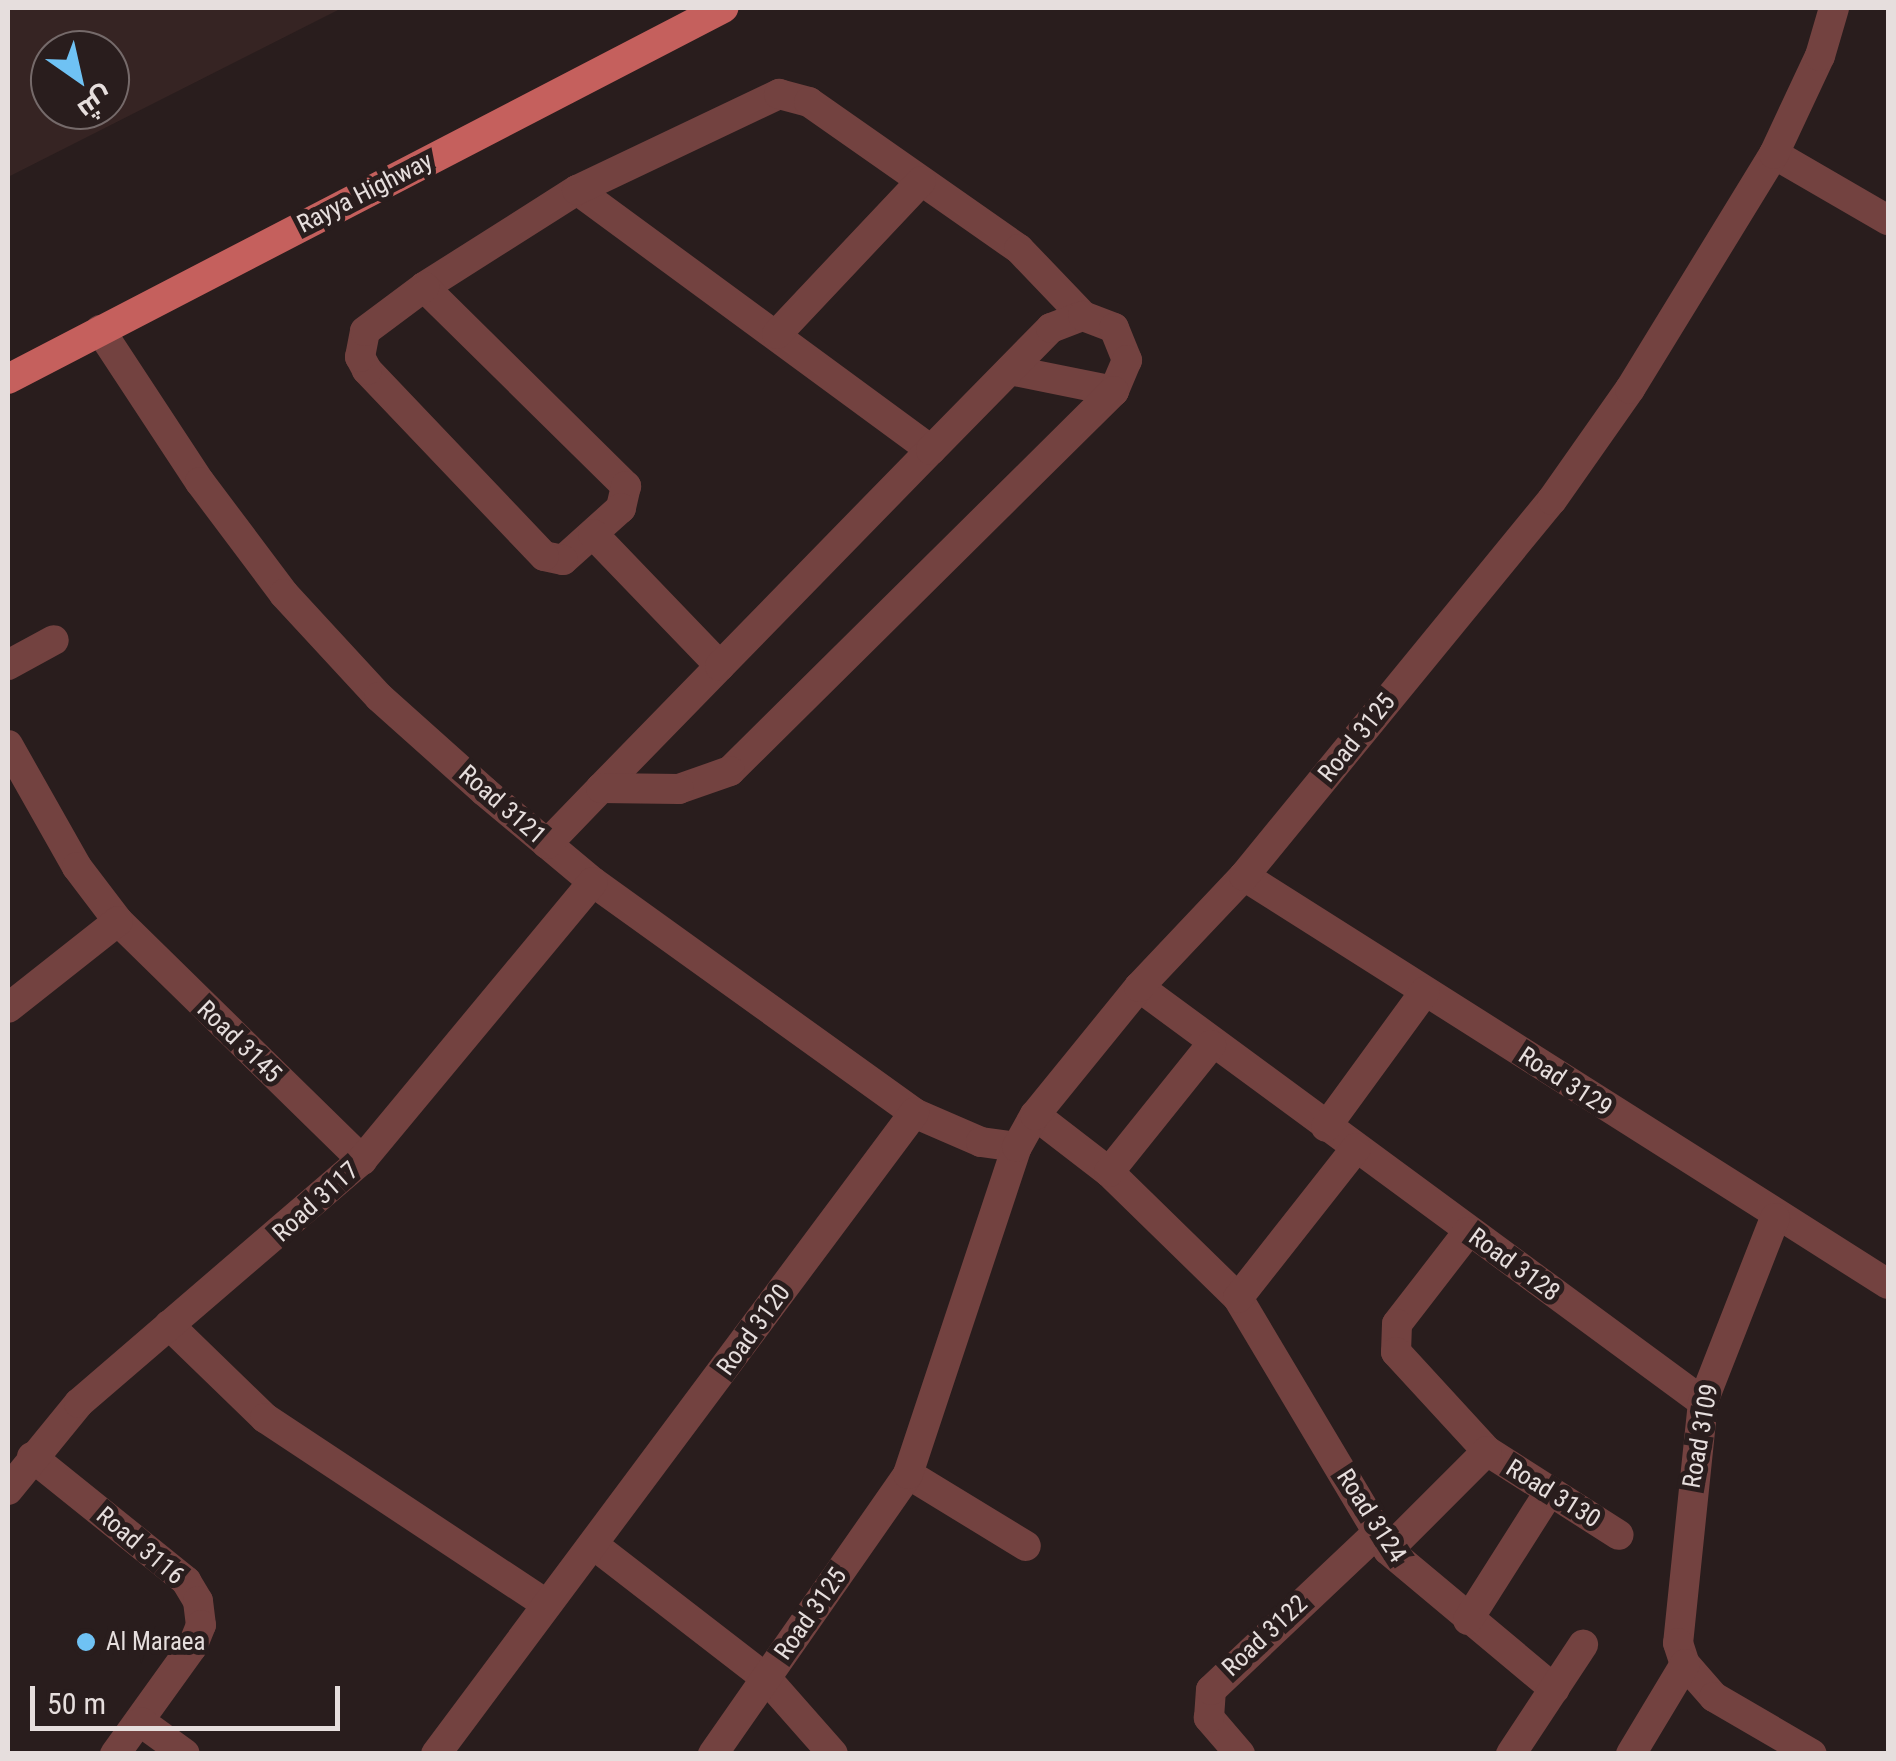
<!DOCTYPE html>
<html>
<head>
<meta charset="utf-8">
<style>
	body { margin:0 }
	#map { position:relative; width:1896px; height:1761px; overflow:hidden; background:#291d1d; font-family:"Roboto Condensed",Cairo,sans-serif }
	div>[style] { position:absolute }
	.built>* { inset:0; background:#362423 }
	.minor>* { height:30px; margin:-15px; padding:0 15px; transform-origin:15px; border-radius:15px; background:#734240 }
	.major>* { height:30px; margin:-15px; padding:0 15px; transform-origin:15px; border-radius:15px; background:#c5605d }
	.dots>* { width:28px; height:28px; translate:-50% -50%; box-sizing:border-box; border:5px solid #291d1d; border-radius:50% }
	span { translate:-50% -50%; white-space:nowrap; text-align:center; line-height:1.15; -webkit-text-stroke:10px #291d1d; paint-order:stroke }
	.street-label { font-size:25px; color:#e6dedd }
	.poi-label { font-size:25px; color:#e6dedd }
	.left { translate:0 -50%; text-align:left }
	.frame { position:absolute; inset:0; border:10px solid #e6dedd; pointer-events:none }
	.north { position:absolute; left:30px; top:30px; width:100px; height:100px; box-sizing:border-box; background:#291d1d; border:2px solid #756a6a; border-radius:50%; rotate:146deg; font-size:28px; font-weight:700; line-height:40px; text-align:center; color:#e6dedd }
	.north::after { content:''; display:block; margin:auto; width:35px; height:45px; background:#6fc2f4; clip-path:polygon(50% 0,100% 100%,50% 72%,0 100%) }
	.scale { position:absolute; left:30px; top:1686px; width:310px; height:45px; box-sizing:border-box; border:5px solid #e6dedd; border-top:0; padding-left:12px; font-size:30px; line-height:35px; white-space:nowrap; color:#e6dedd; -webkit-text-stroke:8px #291d1d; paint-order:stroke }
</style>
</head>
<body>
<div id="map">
	<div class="built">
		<i style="clip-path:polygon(evenodd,8px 8px,342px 8px,8px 177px,8px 8px,50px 50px,110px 50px,110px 110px,50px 110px,50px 50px)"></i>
	</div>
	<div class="minor">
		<i style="left:1774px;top:154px;width:132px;rotate:30.1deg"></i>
		<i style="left:577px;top:190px;width:439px;rotate:36.3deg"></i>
		<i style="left:424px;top:287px;width:181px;rotate:-32.4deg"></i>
		<i style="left:577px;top:190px;width:224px;rotate:-25.4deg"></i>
		<i style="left:779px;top:94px;width:31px;rotate:15deg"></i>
		<i style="left:809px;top:102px;width:256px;rotate:35deg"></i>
		<i style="left:1019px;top:249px;width:93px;rotate:46.3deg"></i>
		<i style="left:424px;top:287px;width:284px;rotate:44.6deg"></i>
		<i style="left:626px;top:486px;width:23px;rotate:103deg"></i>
		<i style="left:621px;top:508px;width:78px;rotate:138.1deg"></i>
		<i style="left:563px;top:560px;width:19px;rotate:-168deg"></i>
		<i style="left:544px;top:556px;width:257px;rotate:-133.6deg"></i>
		<i style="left:367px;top:370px;width:15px;rotate:-118deg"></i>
		<i style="left:360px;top:357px;width:26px;rotate:-79deg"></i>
		<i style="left:365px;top:331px;width:74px;rotate:-36.7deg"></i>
		<i style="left:100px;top:330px;width:182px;rotate:56.7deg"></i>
		<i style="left:200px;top:482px;width:140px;rotate:53.1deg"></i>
		<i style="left:284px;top:594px;width:140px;rotate:47.3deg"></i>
		<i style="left:379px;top:697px;width:141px;rotate:41.8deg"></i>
		<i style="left:484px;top:791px;width:142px;rotate:39.9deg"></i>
		<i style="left:593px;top:882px;width:395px;rotate:35.7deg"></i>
		<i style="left:914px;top:1113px;width:73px;rotate:23.4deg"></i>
		<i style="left:981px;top:1142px;width:36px;rotate:8deg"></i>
		<i style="left:777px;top:334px;width:210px;rotate:-46.7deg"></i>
		<i style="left:1010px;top:370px;width:106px;rotate:11.4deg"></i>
		<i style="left:593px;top:534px;width:183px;rotate:46.1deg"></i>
		<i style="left:8px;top:665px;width:52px;rotate:-28.5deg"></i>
		<i style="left:8px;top:745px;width:140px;rotate:60.5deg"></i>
		<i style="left:77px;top:867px;width:68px;rotate:52.8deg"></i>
		<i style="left:118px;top:921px;width:342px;rotate:44.4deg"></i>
		<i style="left:547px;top:844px;width:78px;rotate:-46deg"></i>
		<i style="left:601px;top:788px;width:170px;rotate:-45.7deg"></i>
		<i style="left:720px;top:666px;width:302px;rotate:-45.7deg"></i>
		<i style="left:931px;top:450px;width:171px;rotate:-45.5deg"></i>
		<i style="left:1051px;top:328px;width:34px;rotate:-21deg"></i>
		<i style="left:1083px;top:316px;width:33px;rotate:21deg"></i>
		<i style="left:1114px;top:328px;width:35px;rotate:68deg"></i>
		<i style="left:1127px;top:360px;width:34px;rotate:113deg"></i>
		<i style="left:1114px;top:391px;width:540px;rotate:135.3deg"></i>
		<i style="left:730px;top:771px;width:54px;rotate:160.6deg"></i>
		<i style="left:679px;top:789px;width:78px;rotate:-179.3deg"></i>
		<i style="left:1244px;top:876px;width:762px;rotate:32.36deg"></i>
		<i style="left:1139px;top:987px;width:700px;rotate:36.35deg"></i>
		<i style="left:8px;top:1008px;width:140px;rotate:-38.3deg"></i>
		<i style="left:1035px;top:1115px;width:93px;rotate:37.6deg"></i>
		<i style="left:1109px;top:1172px;width:180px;rotate:44.3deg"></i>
		<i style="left:1238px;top:1298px;width:293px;rotate:59.2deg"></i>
		<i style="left:1388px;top:1550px;width:217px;rotate:39.9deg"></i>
		<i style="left:1326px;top:1127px;width:168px;rotate:-53.9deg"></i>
		<i style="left:1109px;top:1172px;width:163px;rotate:-51.2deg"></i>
		<i style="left:1775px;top:1218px;width:198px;rotate:111.4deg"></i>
		<i style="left:1703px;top:1402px;width:242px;rotate:95.9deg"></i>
		<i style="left:1678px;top:1643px;width:22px;rotate:72deg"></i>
		<i style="left:1685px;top:1664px;width:44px;rotate:48.7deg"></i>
		<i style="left:1714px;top:1697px;width:113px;rotate:30.2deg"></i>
		<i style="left:1468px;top:1232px;width:116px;rotate:127.7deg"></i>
		<i style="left:1397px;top:1324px;width:28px;rotate:92deg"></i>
		<i style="left:1396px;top:1352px;width:134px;rotate:47.4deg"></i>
		<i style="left:1487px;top:1451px;width:156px;rotate:32.5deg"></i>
		<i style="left:1238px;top:1298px;width:191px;rotate:-51.8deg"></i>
		<i style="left:169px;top:1325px;width:134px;rotate:44.1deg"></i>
		<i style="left:265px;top:1418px;width:338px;rotate:33.5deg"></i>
		<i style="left:32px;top:1457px;width:198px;rotate:38.8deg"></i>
		<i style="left:186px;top:1581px;width:23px;rotate:59deg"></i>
		<i style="left:198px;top:1601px;width:24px;rotate:83deg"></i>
		<i style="left:201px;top:1625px;width:24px;rotate:112deg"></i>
		<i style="left:192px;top:1647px;width:132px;rotate:125.7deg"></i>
		<i style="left:908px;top:1474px;width:138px;rotate:31.4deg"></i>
		<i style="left:8px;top:1490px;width:112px;rotate:-50.8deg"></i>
		<i style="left:79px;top:1403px;width:373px;rotate:-40.7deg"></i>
		<i style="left:362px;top:1160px;width:361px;rotate:-50.3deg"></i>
		<i style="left:595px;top:1546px;width:216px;rotate:37.7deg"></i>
		<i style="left:766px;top:1678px;width:101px;rotate:48.6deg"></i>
		<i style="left:1388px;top:1550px;width:140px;rotate:-45deg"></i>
		<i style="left:1468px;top:1620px;width:149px;rotate:-57.6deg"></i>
		<i style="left:141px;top:1722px;width:54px;rotate:36deg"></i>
		<i style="left:436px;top:1754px;width:800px;rotate:-53.29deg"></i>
		<i style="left:713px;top:1754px;width:341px;rotate:-55.1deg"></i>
		<i style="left:908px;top:1474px;width:345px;rotate:-71.6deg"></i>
		<i style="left:1017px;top:1147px;width:37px;rotate:-61deg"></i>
		<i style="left:1035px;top:1115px;width:165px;rotate:-50.9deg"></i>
		<i style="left:1139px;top:987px;width:153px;rotate:-46.6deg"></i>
		<i style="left:1244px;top:876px;width:486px;rotate:-50.7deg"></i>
		<i style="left:1552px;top:500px;width:136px;rotate:-54.9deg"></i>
		<i style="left:1630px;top:389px;width:276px;rotate:-58.5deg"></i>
		<i style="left:1774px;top:154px;width:108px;rotate:-64.9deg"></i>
		<i style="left:1820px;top:56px;width:50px;rotate:-73.7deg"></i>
		<i style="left:1240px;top:1754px;width:48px;rotate:-130.7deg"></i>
		<i style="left:1209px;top:1718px;width:28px;rotate:-86deg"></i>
		<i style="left:1211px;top:1690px;width:228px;rotate:-43.4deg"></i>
		<i style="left:1511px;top:1754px;width:131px;rotate:-56.6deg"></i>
		<i style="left:1631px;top:1754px;width:105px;rotate:-59deg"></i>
	</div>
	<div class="major">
		<i style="left:8px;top:379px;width:806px;rotate:-27.42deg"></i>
	</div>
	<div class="dots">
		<i style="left:86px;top:1642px;background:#6fc2f4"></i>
	</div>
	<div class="street-label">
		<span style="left:365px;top:193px;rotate:-27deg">Rayya Highway</span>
		<span style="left:1357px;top:738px;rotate:-51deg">Road 3125</span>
		<span style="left:502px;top:805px;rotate:41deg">Road 3121</span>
		<span style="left:239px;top:1042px;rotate:44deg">Road 3145</span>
		<span style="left:1565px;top:1082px;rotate:33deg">Road 3129</span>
		<span style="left:316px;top:1202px;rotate:-42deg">Road 3117</span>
		<span style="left:1514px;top:1265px;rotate:36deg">Road 3128</span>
		<span style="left:754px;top:1330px;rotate:-54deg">Road 3120</span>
		<span style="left:1701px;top:1436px;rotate:-80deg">Road 3109</span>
		<span style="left:1553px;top:1494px;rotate:32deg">Road 3130</span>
		<span style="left:1371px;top:1516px;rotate:57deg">Road 3124</span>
		<span style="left:140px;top:1546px;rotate:40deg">Road 3116</span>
		<span style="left:811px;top:1614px;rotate:-55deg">Road 3125</span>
		<span style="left:1265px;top:1636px;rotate:-43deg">Road 3122</span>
	</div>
	<div class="poi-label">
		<span class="left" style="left:106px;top:1642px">Al Maraea</span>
	</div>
	<div class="frame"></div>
	<div class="north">ش</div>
	<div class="scale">50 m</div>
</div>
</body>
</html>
